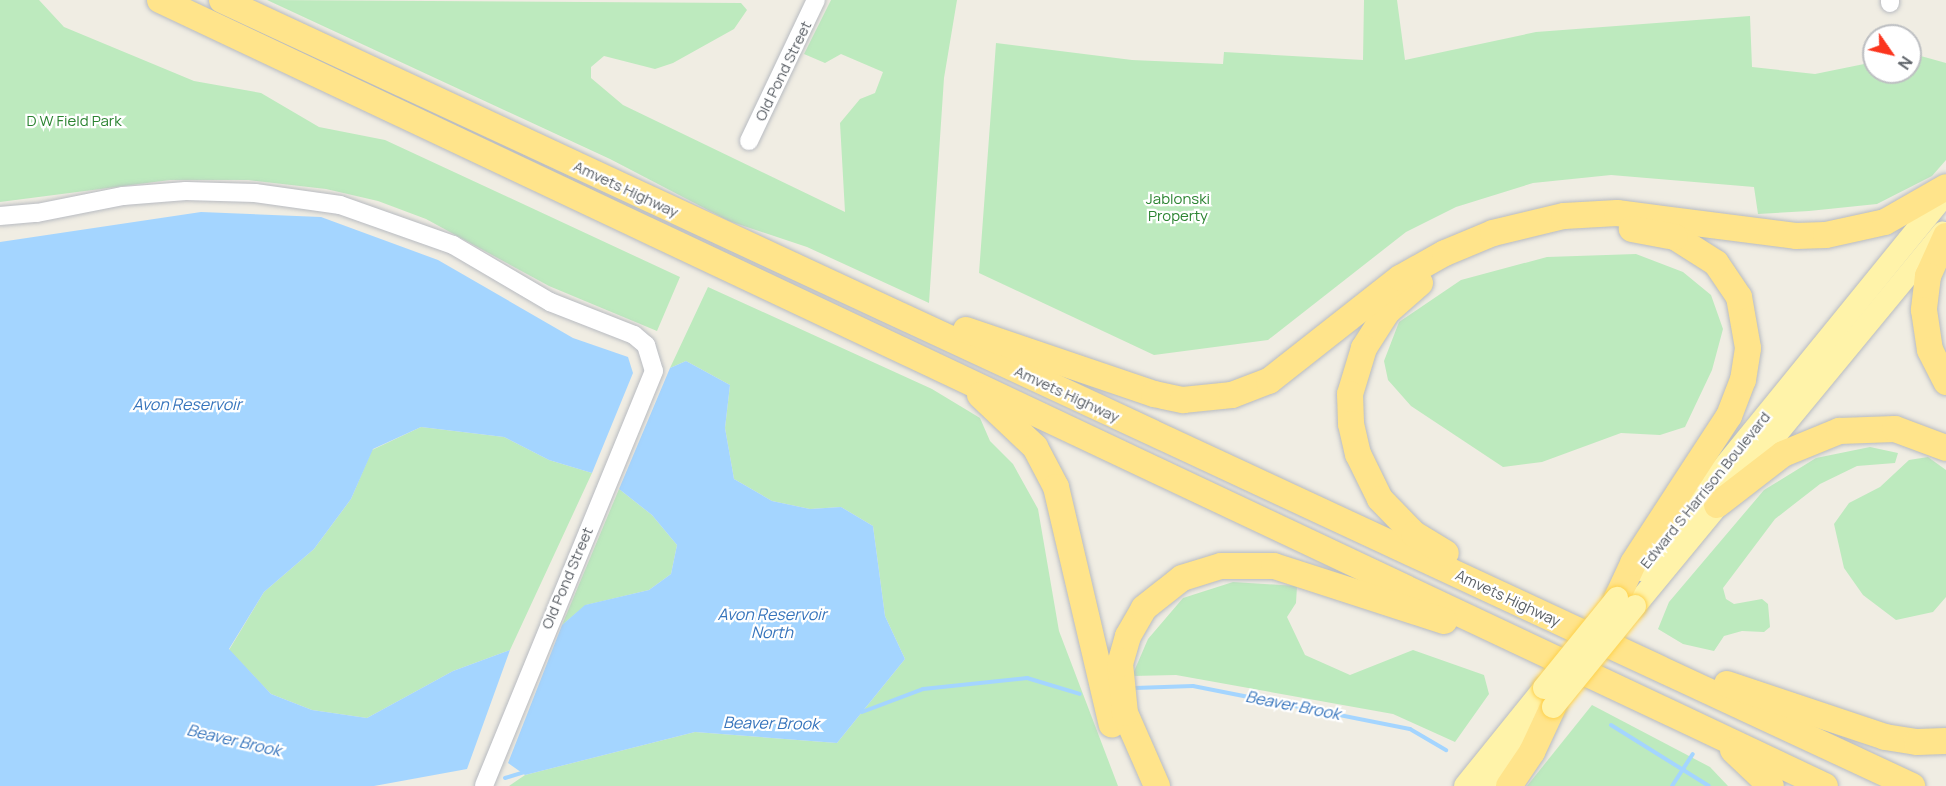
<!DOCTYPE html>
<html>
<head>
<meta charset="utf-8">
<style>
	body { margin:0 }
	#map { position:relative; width:1946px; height:786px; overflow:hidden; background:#f0ede3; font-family:Manrope,sans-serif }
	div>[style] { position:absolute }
	.green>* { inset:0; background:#bdeabe }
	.water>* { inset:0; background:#a4d5ff }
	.stream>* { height:4px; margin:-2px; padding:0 2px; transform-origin:2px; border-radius:2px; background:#a4d5ff }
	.roads { filter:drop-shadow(0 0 2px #b8bbc1) drop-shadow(0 0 2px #b8bbc1) }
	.minor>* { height:18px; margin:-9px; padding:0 9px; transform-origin:9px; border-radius:9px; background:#fff }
	.major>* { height:22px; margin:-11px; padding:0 11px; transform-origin:11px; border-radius:11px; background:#fff3a9 }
	.highway>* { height:26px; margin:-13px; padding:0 13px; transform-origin:13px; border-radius:13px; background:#ffe48b }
	.bridges { filter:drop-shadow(0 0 2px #ffd24d) drop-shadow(0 0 2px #ffd24d) }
	.major-bridge>* { height:22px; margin:-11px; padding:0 11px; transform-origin:11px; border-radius:11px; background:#fff3a9 }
	span { translate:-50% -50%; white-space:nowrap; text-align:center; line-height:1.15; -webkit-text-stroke:4.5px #fff; paint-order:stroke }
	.street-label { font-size:15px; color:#5b6066 }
	.park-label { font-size:15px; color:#2c8432 }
	.water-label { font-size:16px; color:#3674bc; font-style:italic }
	.north { position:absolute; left:1862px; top:24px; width:60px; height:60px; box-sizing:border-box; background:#fff; border:2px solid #bdbfc2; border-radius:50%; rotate:124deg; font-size:16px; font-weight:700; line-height:24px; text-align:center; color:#5b6066 }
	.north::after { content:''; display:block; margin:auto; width:21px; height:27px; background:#fb351e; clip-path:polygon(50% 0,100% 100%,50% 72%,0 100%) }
</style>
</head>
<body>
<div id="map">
	<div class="green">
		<i style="clip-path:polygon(0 0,39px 0,64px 27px,194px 81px,261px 93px,319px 127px,385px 140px,680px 277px,657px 331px,549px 286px,426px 219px,378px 201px,326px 189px,248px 180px,170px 180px,0 202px)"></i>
		<i style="clip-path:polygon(267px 0,741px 3px,747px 10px,734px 29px,673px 63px,655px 69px,604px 56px,591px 67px,591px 78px,623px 105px,845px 212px,840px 123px,860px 99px,875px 93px,883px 72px,841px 54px,825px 63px,804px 54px,831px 0,957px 0,944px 78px,929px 303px,807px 247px,729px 221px,610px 159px)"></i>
		<i style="clip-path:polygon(1364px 0,1397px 0,1405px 60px,1536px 32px,1750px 16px,1752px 67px,1815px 74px,1874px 62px,1874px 72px,1910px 72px,1910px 53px,1946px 63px,1946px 160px,1932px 176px,1877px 204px,1809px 211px,1758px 214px,1754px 187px,1611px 175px,1533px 183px,1456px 207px,1406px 232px,1268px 340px,1154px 355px,979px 273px,996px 43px,1132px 60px,1223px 64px,1224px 52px,1363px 60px)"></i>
		<i style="clip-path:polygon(1636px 254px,1683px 272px,1711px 295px,1723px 329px,1712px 370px,1685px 427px,1660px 435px,1621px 433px,1542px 462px,1503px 467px,1411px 406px,1388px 380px,1384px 361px,1399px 322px,1461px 280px,1547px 257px)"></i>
		<i style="clip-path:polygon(708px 287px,932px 389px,980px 418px,990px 441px,1013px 464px,1038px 509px,1059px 631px,1118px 786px,509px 786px,525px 775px,695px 732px,837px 743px,905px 659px,885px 616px,873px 526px,841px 507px,810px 509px,772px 501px,734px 479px,725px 428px,730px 385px,686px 361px,670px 368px)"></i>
		<i style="clip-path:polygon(421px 427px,504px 437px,549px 460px,592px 473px,510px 650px,453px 671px,367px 718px,312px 710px,271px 694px,229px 650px,264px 592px,314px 549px,351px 499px,372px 450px)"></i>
		<i style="clip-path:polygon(1870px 447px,1898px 453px,1895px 463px,1857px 466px,1820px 484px,1775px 519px,1723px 588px,1726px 599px,1734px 604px,1762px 599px,1768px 604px,1770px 627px,1764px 632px,1742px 631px,1724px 636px,1714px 651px,1683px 644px,1658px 629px,1669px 602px,1764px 490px,1816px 458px)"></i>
		<i style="clip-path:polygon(1928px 457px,1946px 470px,1946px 597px,1933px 612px,1896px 620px,1863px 595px,1844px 568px,1834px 524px,1849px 503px,1880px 487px,1909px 460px)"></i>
		<i style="clip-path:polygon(619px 489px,652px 515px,677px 545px,671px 574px,649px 590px,586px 605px,562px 625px)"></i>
		<i style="clip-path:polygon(1233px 582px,1297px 586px,1296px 603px,1287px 617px,1305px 655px,1350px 675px,1413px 650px,1484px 675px,1489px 694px,1455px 742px,1393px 714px,1176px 675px,1132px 676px,1148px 639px,1183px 598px)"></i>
		<i style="clip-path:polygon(1592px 705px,1710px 767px,1728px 786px,1527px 786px)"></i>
	</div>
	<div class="water">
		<i style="clip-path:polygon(201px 212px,321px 217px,438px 260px,573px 338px,628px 357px,633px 373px,592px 473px,549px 460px,504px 437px,421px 427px,373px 449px,351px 499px,314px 549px,264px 592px,229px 649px,271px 694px,312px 710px,367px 718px,453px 671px,510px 650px,467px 769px,374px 786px,0 786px,0 242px)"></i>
		<i style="clip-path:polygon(686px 361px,730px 385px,725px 428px,734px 479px,772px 501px,810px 509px,841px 507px,873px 526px,885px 616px,905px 659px,837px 743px,695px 732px,525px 775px,508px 763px,562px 625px,585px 605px,649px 590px,671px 574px,677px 545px,652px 515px,619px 489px,670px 368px)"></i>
	</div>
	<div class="stream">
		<i style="left:1135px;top:688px;width:58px;rotate:-2deg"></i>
		<i style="left:1193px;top:686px;width:221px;rotate:11.2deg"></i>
		<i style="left:1410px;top:729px;width:42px;rotate:30.3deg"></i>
		<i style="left:862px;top:712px;width:65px;rotate:-20.7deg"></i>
		<i style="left:923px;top:689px;width:105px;rotate:-6deg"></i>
		<i style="left:1027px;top:678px;width:55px;rotate:16.8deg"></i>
		<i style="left:1611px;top:725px;width:115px;rotate:31.9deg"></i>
		<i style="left:505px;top:778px;width:21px;rotate:-17deg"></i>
		<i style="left:1672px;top:786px;width:38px;rotate:-57deg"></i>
	</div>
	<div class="roads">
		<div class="minor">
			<i style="left:1890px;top:3px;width:3px;rotate:-90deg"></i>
			<i style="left:749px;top:141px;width:156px;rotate:-64.6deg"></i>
			<i style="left:0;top:216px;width:37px;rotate:-5deg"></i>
			<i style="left:37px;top:213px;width:88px;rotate:-11.2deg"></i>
			<i style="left:123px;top:196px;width:63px;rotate:-4.5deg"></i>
			<i style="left:186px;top:191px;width:69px;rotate:1.7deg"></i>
			<i style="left:255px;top:193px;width:86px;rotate:8deg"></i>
			<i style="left:340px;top:205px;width:120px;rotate:19.5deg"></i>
			<i style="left:453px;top:245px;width:113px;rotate:30.4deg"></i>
			<i style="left:550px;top:302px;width:90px;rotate:21.4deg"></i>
			<i style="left:634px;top:335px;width:16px;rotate:40deg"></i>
			<i style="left:646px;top:345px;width:27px;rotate:73deg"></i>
			<i style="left:654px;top:371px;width:448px;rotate:112.3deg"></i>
		</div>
		<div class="major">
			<i style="left:1640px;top:570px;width:485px;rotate:-50.9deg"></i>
			<i style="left:1635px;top:606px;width:484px;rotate:-50.5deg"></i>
			<i style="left:1465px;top:786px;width:126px;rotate:-51.1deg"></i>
			<i style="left:1489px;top:786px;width:74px;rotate:-50.5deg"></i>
		</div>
		<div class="highway">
			<i style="left:160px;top:0;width:1841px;rotate:25.27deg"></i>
			<i style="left:222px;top:0;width:1864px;rotate:24.94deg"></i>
			<i style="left:1946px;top:236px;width:44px;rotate:114.2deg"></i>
			<i style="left:1928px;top:276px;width:34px;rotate:97deg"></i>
			<i style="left:1924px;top:310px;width:40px;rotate:81.5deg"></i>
			<i style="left:1930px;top:350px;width:36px;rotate:63deg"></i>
			<i style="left:1420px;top:283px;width:44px;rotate:138.7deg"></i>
			<i style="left:1387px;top:312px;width:43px;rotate:122.6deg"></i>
			<i style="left:1364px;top:348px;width:48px;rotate:106.9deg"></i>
			<i style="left:1350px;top:394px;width:30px;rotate:88deg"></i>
			<i style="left:1351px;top:424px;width:31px;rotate:77deg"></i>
			<i style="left:1358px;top:454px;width:50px;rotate:63.9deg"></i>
			<i style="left:1380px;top:499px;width:49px;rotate:45.8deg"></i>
			<i style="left:1414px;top:534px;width:37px;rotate:31deg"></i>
			<i style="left:966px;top:330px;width:199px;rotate:18.8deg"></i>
			<i style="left:1154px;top:394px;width:30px;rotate:12deg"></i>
			<i style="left:1183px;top:400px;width:49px;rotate:-5.8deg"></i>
			<i style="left:1232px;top:395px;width:40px;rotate:-21deg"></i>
			<i style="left:1269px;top:381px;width:167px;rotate:-38.2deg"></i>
			<i style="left:1400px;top:278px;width:51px;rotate:-29.1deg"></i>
			<i style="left:1445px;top:253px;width:52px;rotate:-22.6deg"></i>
			<i style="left:1493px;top:233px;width:73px;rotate:-13.5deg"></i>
			<i style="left:1564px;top:216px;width:53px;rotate:-3.2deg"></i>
			<i style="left:1617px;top:213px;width:180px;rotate:7.3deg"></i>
			<i style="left:1796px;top:236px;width:30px;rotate:-2deg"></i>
			<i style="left:1826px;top:235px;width:60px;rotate:-12.4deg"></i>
			<i style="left:1885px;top:222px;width:70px;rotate:-29.8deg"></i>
			<i style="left:980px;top:395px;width:76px;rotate:43.4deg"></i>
			<i style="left:1035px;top:447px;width:45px;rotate:62.3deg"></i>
			<i style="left:1056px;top:487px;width:244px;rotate:76.8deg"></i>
			<i style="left:1717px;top:505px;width:83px;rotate:-37.7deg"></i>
			<i style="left:1783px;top:454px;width:61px;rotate:-22.3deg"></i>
			<i style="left:1839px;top:431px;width:56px;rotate:-2deg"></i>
			<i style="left:1895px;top:429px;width:54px;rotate:20.4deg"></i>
			<i style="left:1617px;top:598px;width:38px;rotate:-65deg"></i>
			<i style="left:1633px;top:563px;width:176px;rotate:-56.9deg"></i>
			<i style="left:1729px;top:416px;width:39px;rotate:-69deg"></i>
			<i style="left:1743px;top:380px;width:32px;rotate:-81deg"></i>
			<i style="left:1748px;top:348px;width:52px;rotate:-100deg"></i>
			<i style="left:1739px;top:297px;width:41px;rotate:-124.1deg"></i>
			<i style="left:1716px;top:263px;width:49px;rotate:-147.6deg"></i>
			<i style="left:1675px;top:237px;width:44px;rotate:-169.5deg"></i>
			<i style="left:1727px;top:684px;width:167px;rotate:18.5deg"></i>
			<i style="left:1885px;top:737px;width:32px;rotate:9deg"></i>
			<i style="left:1917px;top:742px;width:29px;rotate:-2deg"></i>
			<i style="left:1733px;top:750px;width:52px;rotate:43.5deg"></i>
			<i style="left:1157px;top:786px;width:80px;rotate:-113.7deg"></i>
			<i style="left:1125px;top:713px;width:49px;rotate:-95.8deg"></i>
			<i style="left:1120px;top:664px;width:29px;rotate:-74deg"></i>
			<i style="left:1128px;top:636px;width:32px;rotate:-60deg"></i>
			<i style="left:1144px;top:608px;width:48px;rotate:-38.3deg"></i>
			<i style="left:1182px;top:578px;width:41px;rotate:-17.1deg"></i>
			<i style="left:1221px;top:566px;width:53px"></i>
			<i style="left:1274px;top:566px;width:179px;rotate:17.9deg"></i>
			<i style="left:1509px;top:786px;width:41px;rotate:-55.9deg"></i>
			<i style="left:1532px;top:752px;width:50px;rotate:-65deg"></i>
		</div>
	</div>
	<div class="bridges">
		<div class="major-bridge">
			<i style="left:1544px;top:688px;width:116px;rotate:-51deg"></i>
			<i style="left:1553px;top:707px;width:130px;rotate:-50.9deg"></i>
		</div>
	</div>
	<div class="street-label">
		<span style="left:783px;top:71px;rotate:-64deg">Old Pond Street</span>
		<span style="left:626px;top:189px;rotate:25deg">Amvets Highway</span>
		<span style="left:1067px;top:394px;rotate:25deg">Amvets Highway</span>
		<span style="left:1705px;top:490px;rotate:-51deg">Edward S Harrison Boulevard</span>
		<span style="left:567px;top:578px;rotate:-67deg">Old Pond Street</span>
		<span style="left:1508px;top:598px;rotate:25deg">Amvets Highway</span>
	</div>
	<div class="park-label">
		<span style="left:74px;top:121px">D W Field Park</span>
		<span style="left:1178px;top:207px">Jablonski<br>Property</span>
	</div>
	<div class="water-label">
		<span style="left:187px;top:404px">Avon Reservoir</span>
		<span style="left:772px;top:623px">Avon Reservoir<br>North</span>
		<span style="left:1293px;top:705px;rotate:11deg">Beaver Brook</span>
		<span style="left:771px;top:723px;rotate:1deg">Beaver Brook</span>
		<span style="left:234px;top:740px;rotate:13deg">Beaver Brook</span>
	</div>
	<div class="north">N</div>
</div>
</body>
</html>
